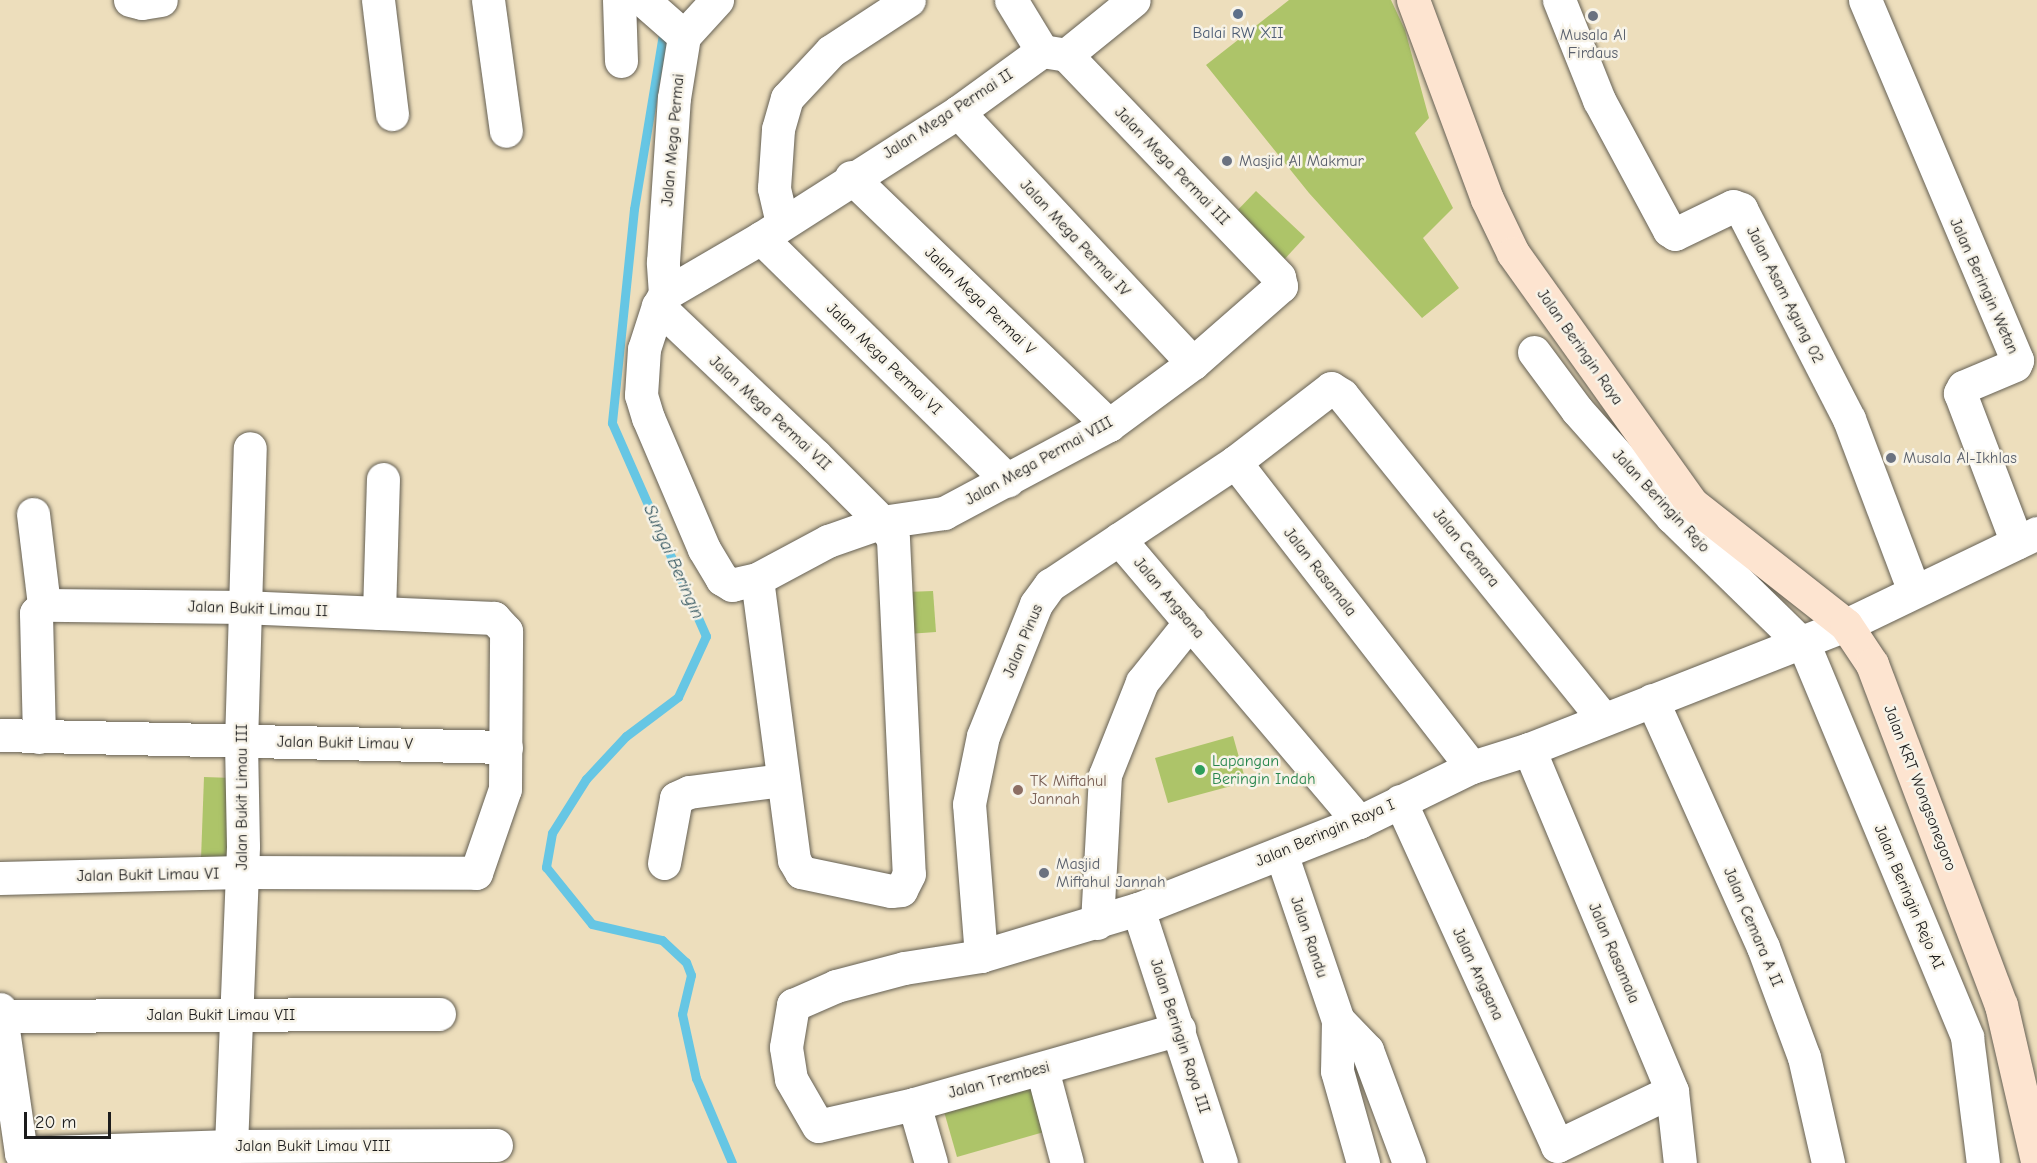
<!DOCTYPE html>
<html>
<head>
<meta charset="utf-8">
<style>
	body { margin:0 }
	#map { position:relative; width:2037px; height:1163px; overflow:hidden; background:#eddebc; font-family:"Comic Neue",sans-serif }
	div>[style] { position:absolute }
	.green>* { inset:0; background:#adc469 }
	.stream>* { height:9px; margin:-4.5px; padding:0 4.5px; transform-origin:4.5px; border-radius:4.5px; background:#66c6e4 }
	.roads { filter:drop-shadow(0 0 2px #656054) drop-shadow(0 0 2px #656054) }
	.street>* { height:33px; margin:-16.5px; padding:0 16.5px; transform-origin:16.5px; border-radius:16.5px; background:#fff }
	.secondary>* { height:33px; margin:-16.5px; padding:0 16.5px; transform-origin:16.5px; border-radius:16.5px; background:#fde4d0 }
	.dots>* { width:16px; height:16px; translate:-50% -50%; box-sizing:border-box; border:3px solid #f7f3e8; border-radius:50% }
	span { translate:-50% -50%; white-space:nowrap; text-align:center; line-height:1.15; -webkit-text-stroke:5px #f7f3e8; paint-order:stroke }
	.service-label { font-size:16px; color:#4e5e75 }
	.worship-label { font-size:16px; color:#5b616d }
	.left { translate:0 -50%; text-align:left }
	.street-label { font-size:16px; color:#1c1c1c }
	.leisure-label { font-size:16px; color:#27864d }
	.education-label { font-size:16px; color:#785e54 }
	.water-label { font-size:18px; color:#365862; font-style:italic }
	.scale { position:absolute; left:24px; top:1112px; width:87px; height:27px; box-sizing:border-box; border:3px solid #1c1c1c; border-top:0; padding-left:8px; font-size:18px; line-height:21px; white-space:nowrap; color:#1c1c1c; -webkit-text-stroke:4px #f7f3e8; paint-order:stroke }
</style>
</head>
<body>
<div id="map">
	<div class="green">
		<i style="clip-path:polygon(1289px 0,1391px 0,1405px 30px,1429px 118px,1415px 133px,1453px 208px,1423px 238px,1459px 288px,1422px 318px,1309px 193px,1206px 65px)"></i>
		<i style="clip-path:polygon(1256px 191px,1305px 237px,1281px 263px,1231px 217px)"></i>
		<i style="clip-path:polygon(933px 591px,936px 632px,908px 634px,906px 592px)"></i>
		<i style="clip-path:polygon(1233px 736px,1246px 782px,1168px 803px,1155px 758px)"></i>
		<i style="clip-path:polygon(204px 777px,233px 778px,231px 860px,201px 859px)"></i>
		<i style="clip-path:polygon(1030px 1084px,1044px 1132px,957px 1157px,943px 1108px)"></i>
	</div>
	<div class="stream">
		<i style="left:663px;top:34px;width:177px;rotate:99.4deg"></i>
		<i style="left:634px;top:209px;width:215px;rotate:95.9deg"></i>
		<i style="left:612px;top:423px;width:233px;rotate:66.2deg"></i>
		<i style="left:706px;top:636px;width:67px;rotate:114.7deg"></i>
		<i style="left:678px;top:697px;width:65px;rotate:143.1deg"></i>
		<i style="left:626px;top:736px;width:59px;rotate:132.9deg"></i>
		<i style="left:586px;top:779px;width:64px;rotate:122.2deg"></i>
		<i style="left:552px;top:833px;width:35px;rotate:100deg"></i>
		<i style="left:546px;top:867px;width:73px;rotate:51.1deg"></i>
		<i style="left:592px;top:924px;width:72px;rotate:12.9deg"></i>
		<i style="left:662px;top:940px;width:33px;rotate:43deg"></i>
		<i style="left:686px;top:962px;width:14px;rotate:69deg"></i>
		<i style="left:691px;top:975px;width:40px;rotate:103deg"></i>
		<i style="left:682px;top:1014px;width:66px;rotate:77.7deg"></i>
		<i style="left:696px;top:1078px;width:92px;rotate:67deg"></i>
	</div>
	<div class="roads">
		<div class="street">
			<i style="left:130px;top:0;width:12px;rotate:14deg"></i>
			<i style="left:142px;top:3px;width:19px;rotate:-9deg"></i>
			<i style="left:378px;top:0;width:115px;rotate:83deg"></i>
			<i style="left:488px;top:0;width:132px;rotate:82.2deg"></i>
			<i style="left:619px;top:0;width:61px;rotate:88.1deg"></i>
			<i style="left:643px;top:0;width:55px;rotate:41.3deg"></i>
			<i style="left:1011px;top:0;width:60px;rotate:58.7deg"></i>
			<i style="left:1559px;top:0;width:108px;rotate:68.2deg"></i>
			<i style="left:1599px;top:100px;width:148px;rotate:61.7deg"></i>
			<i style="left:1669px;top:230px;width:7px;rotate:34deg"></i>
			<i style="left:1675px;top:234px;width:64px;rotate:-25.8deg"></i>
			<i style="left:1733px;top:206px;width:9px;rotate:21deg"></i>
			<i style="left:1741px;top:209px;width:236px;rotate:62.8deg"></i>
			<i style="left:1849px;top:419px;width:184px;rotate:69.3deg"></i>
			<i style="left:1865px;top:0;width:391px;rotate:67.1deg"></i>
			<i style="left:2017px;top:360px;width:5px;rotate:112deg"></i>
			<i style="left:2015px;top:365px;width:56px;rotate:157.1deg"></i>
			<i style="left:1963px;top:387px;width:7px;rotate:117deg"></i>
			<i style="left:1960px;top:393px;width:160px;rotate:69.2deg"></i>
			<i style="left:958px;top:112px;width:344px;rotate:46.9deg"></i>
			<i style="left:851px;top:177px;width:358px;rotate:43.9deg"></i>
			<i style="left:782px;top:223px;width:36px;rotate:-103deg"></i>
			<i style="left:774px;top:188px;width:59px;rotate:-86.1deg"></i>
			<i style="left:778px;top:129px;width:32px;rotate:-74deg"></i>
			<i style="left:787px;top:98px;width:64px;rotate:-46.9deg"></i>
			<i style="left:831px;top:51px;width:93px;rotate:-33.2deg"></i>
			<i style="left:761px;top:238px;width:346px;rotate:44.5deg"></i>
			<i style="left:665px;top:294px;width:32px;rotate:-94deg"></i>
			<i style="left:663px;top:262px;width:164px;rotate:-86.2deg"></i>
			<i style="left:674px;top:98px;width:63px;rotate:-80.8deg"></i>
			<i style="left:684px;top:36px;width:49px;rotate:-47.5deg"></i>
			<i style="left:658px;top:306px;width:216px;rotate:43.5deg"></i>
			<i style="left:815px;top:455px;width:95px;rotate:45deg"></i>
			<i style="left:882px;top:522px;width:20px;rotate:57deg"></i>
			<i style="left:893px;top:539px;width:335px;rotate:87.3deg"></i>
			<i style="left:909px;top:874px;width:18px;rotate:117deg"></i>
			<i style="left:901px;top:890px;width:10px;rotate:174deg"></i>
			<i style="left:891px;top:891px;width:92px;rotate:-168.1deg"></i>
			<i style="left:801px;top:872px;width:14px;rotate:-120deg"></i>
			<i style="left:794px;top:860px;width:283px;rotate:-97.5deg"></i>
			<i style="left:757px;top:579px;width:26px;rotate:167deg"></i>
			<i style="left:732px;top:585px;width:12px;rotate:-149deg"></i>
			<i style="left:722px;top:579px;width:35px;rotate:-121deg"></i>
			<i style="left:704px;top:549px;width:142px;rotate:-113.1deg"></i>
			<i style="left:648px;top:418px;width:24px;rotate:-107deg"></i>
			<i style="left:641px;top:395px;width:46px;rotate:-86.3deg"></i>
			<i style="left:644px;top:349px;width:45px;rotate:-72deg"></i>
			<i style="left:658px;top:306px;width:14px;rotate:-60deg"></i>
			<i style="left:665px;top:294px;width:111px;rotate:-30.3deg"></i>
			<i style="left:761px;top:238px;width:234px;rotate:-32.6deg"></i>
			<i style="left:958px;top:112px;width:104px;rotate:-36deg"></i>
			<i style="left:1042px;top:51px;width:24px;rotate:9deg"></i>
			<i style="left:1066px;top:55px;width:87px;rotate:-39deg"></i>
			<i style="left:1534px;top:352px;width:72px;rotate:53.4deg"></i>
			<i style="left:1577px;top:410px;width:143px;rotate:48.4deg"></i>
			<i style="left:1672px;top:517px;width:177px;rotate:44.3deg"></i>
			<i style="left:1235px;top:462px;width:386px;rotate:52.2deg"></i>
			<i style="left:33px;top:514px;width:92px;rotate:83.1deg"></i>
			<i style="left:1119px;top:539px;width:371px;rotate:49.7deg"></i>
			<i style="left:757px;top:579px;width:81px;rotate:-28.2deg"></i>
			<i style="left:828px;top:541px;width:57px;rotate:-19.4deg"></i>
			<i style="left:882px;top:522px;width:63px;rotate:-8.3deg"></i>
			<i style="left:944px;top:513px;width:187px;rotate:-28.1deg"></i>
			<i style="left:1109px;top:425px;width:104px;rotate:-36.4deg"></i>
			<i style="left:1193px;top:363px;width:117px;rotate:-41.2deg"></i>
			<i style="left:1281px;top:286px;width:9px;rotate:-103deg"></i>
			<i style="left:1279px;top:277px;width:308px;rotate:-133.8deg"></i>
			<i style="left:379px;top:613px;width:134px;rotate:-88.3deg"></i>
			<i style="left:1802px;top:640px;width:430px;rotate:67.4deg"></i>
			<i style="left:1967px;top:1037px;width:127px;rotate:82.8deg"></i>
			<i style="left:1652px;top:700px;width:271px;rotate:65.8deg"></i>
			<i style="left:1763px;top:947px;width:117px;rotate:69.6deg"></i>
			<i style="left:1804px;top:1057px;width:109px;rotate:77.2deg"></i>
			<i style="left:0;top:735px;width:506px;rotate:1.36deg"></i>
			<i style="left:39px;top:737px;width:124px;rotate:-91.4deg"></i>
			<i style="left:36px;top:613px;width:11px;rotate:-45deg"></i>
			<i style="left:1529px;top:749px;width:371px;rotate:67.3deg"></i>
			<i style="left:1672px;top:1091px;width:72px;rotate:83.7deg"></i>
			<i style="left:1400px;top:801px;width:379px;rotate:65.5deg"></i>
			<i style="left:1281px;top:853px;width:176px;rotate:71.2deg"></i>
			<i style="left:1338px;top:1020px;width:51px;rotate:91.1deg"></i>
			<i style="left:1337px;top:1071px;width:96px;rotate:74.2deg"></i>
			<i style="left:664px;top:863px;width:66px;rotate:-79.5deg"></i>
			<i style="left:676px;top:798px;width:14px;rotate:-25deg"></i>
			<i style="left:689px;top:792px;width:93px;rotate:-7.4deg"></i>
			<i style="left:0;top:878px;width:241px;rotate:-1.4deg"></i>
			<i style="left:241px;top:872px;width:235px;rotate:0.2deg"></i>
			<i style="left:476px;top:873px;width:89px;rotate:-71deg"></i>
			<i style="left:505px;top:789px;width:158px;rotate:-89.6deg"></i>
			<i style="left:506px;top:631px;width:18px;rotate:-133deg"></i>
			<i style="left:494px;top:618px;width:247px;rotate:-177.5deg"></i>
			<i style="left:247px;top:607px;width:203px;rotate:-179.4deg"></i>
			<i style="left:1138px;top:909px;width:267px;rotate:71.9deg"></i>
			<i style="left:1097px;top:923px;width:148px;rotate:-86.9deg"></i>
			<i style="left:1105px;top:775px;width:100px;rotate:-68.3deg"></i>
			<i style="left:1142px;top:682px;width:77px;rotate:-51.3deg"></i>
			<i style="left:981px;top:956px;width:152px;rotate:-94.5deg"></i>
			<i style="left:969px;top:804px;width:69px;rotate:-78.4deg"></i>
			<i style="left:983px;top:736px;width:142px;rotate:-68.1deg"></i>
			<i style="left:1036px;top:604px;width:24px;rotate:-54deg"></i>
			<i style="left:1050px;top:585px;width:222px;rotate:-33.6deg"></i>
			<i style="left:1235px;top:462px;width:121px;rotate:-37.6deg"></i>
			<i style="left:1331px;top:388px;width:13px;rotate:32deg"></i>
			<i style="left:1342px;top:395px;width:416px;rotate:51.1deg"></i>
			<i style="left:0;top:1009px;width:146px;rotate:81.7deg"></i>
			<i style="left:2px;top:1016px;width:437px;rotate:-0.3deg"></i>
			<i style="left:1338px;top:1020px;width:42px;rotate:46deg"></i>
			<i style="left:1367px;top:1050px;width:121px;rotate:69.6deg"></i>
			<i style="left:1179px;top:1029px;width:275px;rotate:164.2deg"></i>
			<i style="left:914px;top:1104px;width:98px;rotate:167.1deg"></i>
			<i style="left:818px;top:1126px;width:54px;rotate:-119.9deg"></i>
			<i style="left:791px;top:1079px;width:32px;rotate:-99deg"></i>
			<i style="left:786px;top:1047px;width:43px;rotate:-80.5deg"></i>
			<i style="left:793px;top:1005px;width:47px;rotate:-23.8deg"></i>
			<i style="left:836px;top:986px;width:70px;rotate:-14.8deg"></i>
			<i style="left:904px;top:968px;width:78px;rotate:-8.9deg"></i>
			<i style="left:981px;top:956px;width:164px;rotate:-16.7deg"></i>
			<i style="left:1138px;top:909px;width:238px;rotate:-21.5deg"></i>
			<i style="left:1359px;top:822px;width:126px;rotate:-26deg"></i>
			<i style="left:1472px;top:767px;width:60px;rotate:-17.5deg"></i>
			<i style="left:1529px;top:749px;width:340px;rotate:-21.4deg"></i>
			<i style="left:1846px;top:625px;width:212px;rotate:-25.7deg"></i>
			<i style="left:1042px;top:1069px;width:97px;rotate:75.1deg"></i>
			<i style="left:914px;top:1104px;width:61px;rotate:73.9deg"></i>
			<i style="left:231px;top:1146px;width:300px;rotate:-87.7deg"></i>
			<i style="left:243px;top:846px;width:103px;rotate:-91.1deg"></i>
			<i style="left:241px;top:743px;width:295px;rotate:-88.3deg"></i>
			<i style="left:1557px;top:1146px;width:127px;rotate:-25.6deg"></i>
			<i style="left:21px;top:1153px;width:210px;rotate:-1.9deg"></i>
			<i style="left:231px;top:1146px;width:265px;rotate:-0.2deg"></i>
		</div>
		<div class="secondary">
			<i style="left:1413px;top:0;width:212px;rotate:69.6deg"></i>
			<i style="left:1487px;top:199px;width:60px;rotate:64.3deg"></i>
			<i style="left:1513px;top:253px;width:307px;rotate:54.5deg"></i>
			<i style="left:1691px;top:503px;width:197px;rotate:38.2deg"></i>
			<i style="left:1846px;top:625px;width:47px;rotate:56.3deg"></i>
			<i style="left:1872px;top:664px;width:365px;rotate:69.3deg"></i>
			<i style="left:2001px;top:1005px;width:160px;rotate:77deg"></i>
		</div>
	</div>
	<div class="dots">
		<i style="left:1238px;top:14px;background:#5c6f8a"></i>
		<i style="left:1593px;top:16px;background:#6b7280"></i>
		<i style="left:1227px;top:161px;background:#6b7280"></i>
		<i style="left:1891px;top:458px;background:#6b7280"></i>
		<i style="left:1200px;top:770px;background:#2e9e5b"></i>
		<i style="left:1018px;top:790px;background:#8d6e63"></i>
		<i style="left:1044px;top:873px;background:#6b7280"></i>
	</div>
	<div class="service-label">
		<span style="left:1238px;top:33px">Balai RW XII</span>
	</div>
	<div class="worship-label">
		<span style="left:1593px;top:44px">Musala Al<br>Firdaus</span>
		<span class="left" style="left:1239px;top:161px">Masjid Al Makmur</span>
		<span class="left" style="left:1903px;top:458px">Musala Al-Ikhlas</span>
		<span class="left" style="left:1056px;top:873px">Masjid<br>Miftahul Jannah</span>
	</div>
	<div class="street-label">
		<span style="left:948px;top:114px;rotate:-33deg">Jalan Mega Permai II</span>
		<span style="left:673px;top:140px;rotate:-85deg">Jalan Mega Permai</span>
		<span style="left:1172px;top:166px;rotate:46deg">Jalan Mega Permai III</span>
		<span style="left:1075px;top:238px;rotate:47deg">Jalan Mega Permai IV</span>
		<span style="left:1984px;top:286px;rotate:66deg">Jalan Beringin Wetan</span>
		<span style="left:1785px;top:295px;rotate:63deg">Jalan Asam Agung 02</span>
		<span style="left:980px;top:301px;rotate:44deg">Jalan Mega Permai V</span>
		<span style="left:1580px;top:347px;rotate:55deg">Jalan Beringin Raya</span>
		<span style="left:884px;top:359px;rotate:44deg">Jalan Mega Permai VI</span>
		<span style="left:770px;top:413px;rotate:43deg">Jalan Mega Permai VII</span>
		<span style="left:1039px;top:461px;rotate:-29deg">Jalan Mega Permai VIII</span>
		<span style="left:1661px;top:501px;rotate:47deg">Jalan Beringin Rejo</span>
		<span style="left:1466px;top:548px;rotate:51deg">Jalan Cemara</span>
		<span style="left:1320px;top:572px;rotate:52deg">Jalan Rasamala</span>
		<span style="left:1169px;top:598px;rotate:50deg">Jalan Angsana</span>
		<span style="left:258px;top:609px;rotate:2deg">Jalan Bukit Limau II</span>
		<span style="left:1023px;top:641px;rotate:-67deg">Jalan Pinus</span>
		<span style="left:345px;top:743px;rotate:1deg">Jalan Bukit Limau V</span>
		<span style="left:1920px;top:788px;rotate:69deg">Jalan KRT Wongsonegoro</span>
		<span style="left:242px;top:797px;rotate:-90deg">Jalan Bukit Limau III</span>
		<span style="left:1325px;top:833px;rotate:-23deg">Jalan Beringin Raya I</span>
		<span style="left:148px;top:875px;rotate:-1deg">Jalan Bukit Limau VI</span>
		<span style="left:1909px;top:897px;rotate:67deg">Jalan Beringin Rejo AI</span>
		<span style="left:1753px;top:927px;rotate:67deg">Jalan Cemara A II</span>
		<span style="left:1309px;top:937px;rotate:71deg">Jalan Randu</span>
		<span style="left:1614px;top:953px;rotate:67deg">Jalan Rasamala</span>
		<span style="left:1478px;top:974px;rotate:65deg">Jalan Angsana</span>
		<span style="left:221px;top:1015px">Jalan Bukit Limau VII</span>
		<span style="left:1180px;top:1036px;rotate:72deg">Jalan Beringin Raya III</span>
		<span style="left:999px;top:1080px;rotate:-15deg">Jalan Trembesi</span>
		<span style="left:313px;top:1146px">Jalan Bukit Limau VIII</span>
	</div>
	<div class="leisure-label">
		<span class="left" style="left:1212px;top:770px">Lapangan<br>Beringin Indah</span>
	</div>
	<div class="education-label">
		<span class="left" style="left:1030px;top:790px">TK Miftahul<br>Jannah</span>
	</div>
	<div class="water-label">
		<span style="left:673px;top:562px;rotate:66deg">Sungai Beringin</span>
	</div>
	<div class="scale">20 m</div>
</div>
</body>
</html>
